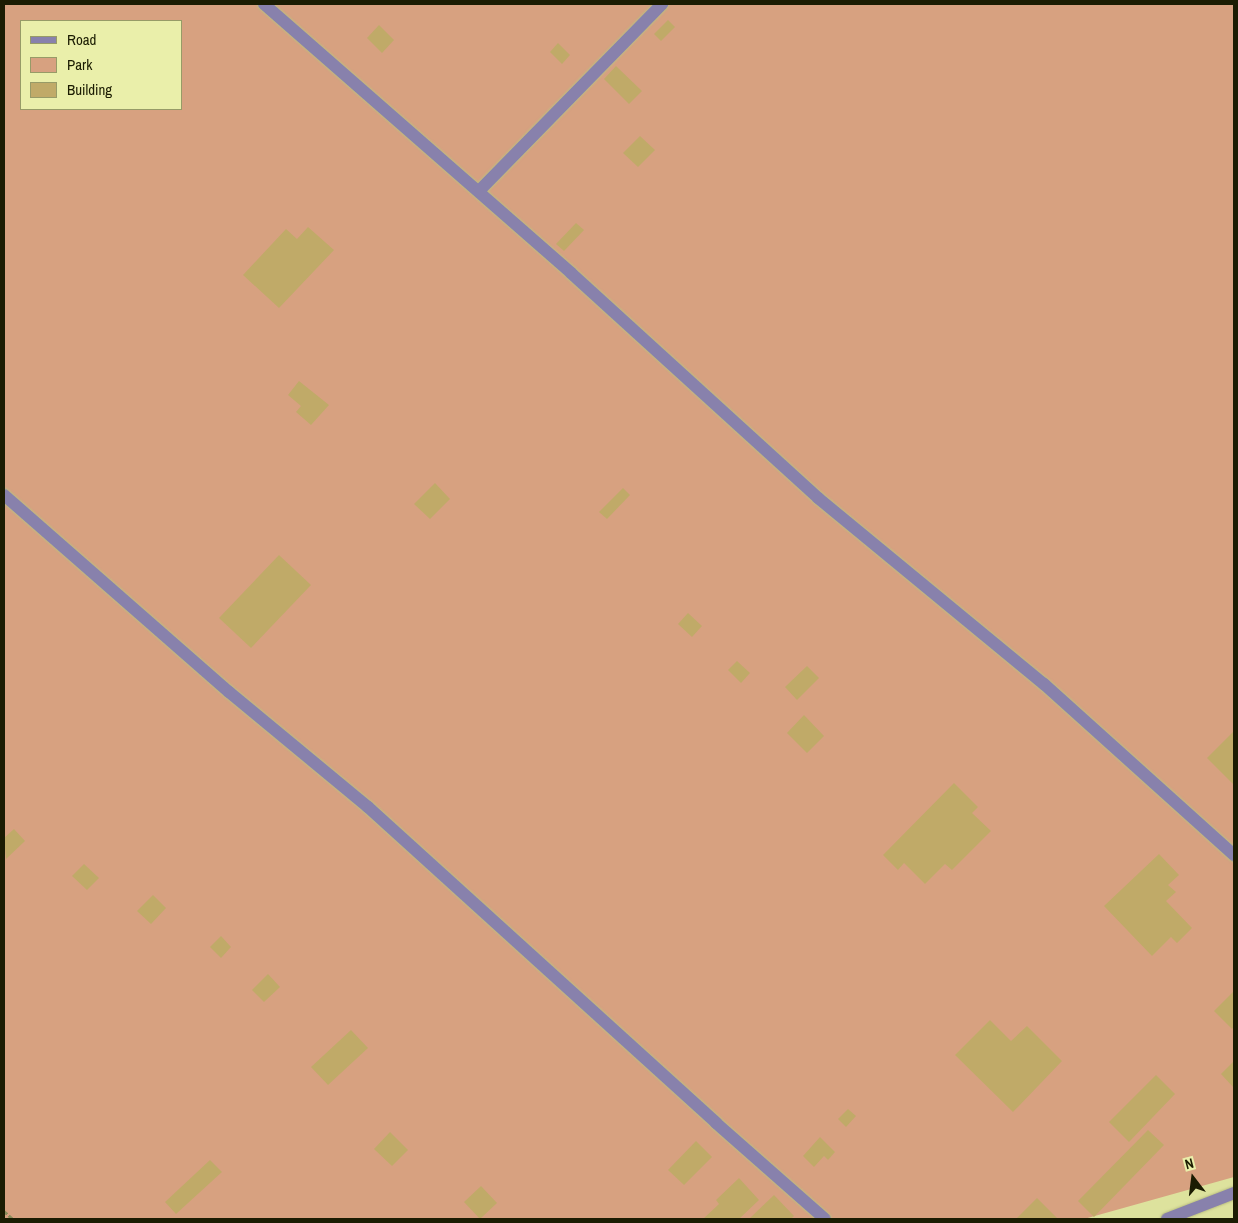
<!DOCTYPE html>
<html>
<head>
<meta charset="utf-8">
<style>
	body { margin:0 }
	#map { position:relative; width:1238px; height:1223px; overflow:hidden; background:#dde29d; font-family:"Archivo Narrow",sans-serif }
	div>[style] { position:absolute }
	.green>* { inset:0; background:#d7a180 }
	.building>* { inset:0; background:#c0aa68 }
	.path>* { height:3px; margin-top:-1.5px; transform-origin:0; background:repeating-linear-gradient(90deg,#898d5a 0 4px,transparent 0 6.5px) }
	.roads { filter:drop-shadow(0 0 1px #babe81) drop-shadow(0 0 1px #babe81) }
	.lane>* { height:12px; margin:-6px; padding:0 6px; transform-origin:6px; border-radius:6px; background:#8881ac }
	.street>* { height:12px; margin:-6px; padding:0 6px; transform-origin:6px; border-radius:6px; background:#8881ac }
	span { translate:-50% -50%; white-space:nowrap; text-align:center; line-height:1.15; -webkit-text-stroke:4px #eaefaa; paint-order:stroke }
	.frame { position:absolute; inset:0; border:5px solid #1b1c02; pointer-events:none }
	.legend { position:absolute; left:20px; top:20px; width:162px; height:90px; box-sizing:border-box; background:#eaefaa; border:1px solid #979b67; margin:0; padding:6px 9px; list-style:none; font-size:15px; color:#1b1c02 }
	.legend li { display:flex; align-items:center; gap:10px; height:25px }
	.legend b { width:25px; border:1px solid #979b67 }
	.north { position:absolute; left:1168px; top:1153px; width:50px; height:50px; -webkit-text-stroke:4px #eaefaa; paint-order:stroke; rotate:345deg; font-size:14px; font-weight:700; line-height:20px; text-align:center; color:#1b1c02 }
	.north::after { content:''; display:block; margin:auto; width:18px; height:22px; background:#1b1c02; clip-path:polygon(50% 0,100% 100%,50% 72%,0 100%) }
</style>
</head>
<body>
<div id="map">
	<div class="green">
		<i style="clip-path:polygon(evenodd,4px 4px,1234px 4px,1234px 1177px,1084px 1219px,4px 1219px,4px 4px,21px 21px,181px 21px,181px 109px,21px 109px,21px 21px)"></i>
	</div>
	<div class="building">
		<i style="clip-path:polygon(668px 20px,675px 27px,661px 41px,654px 34px)"></i>
		<i style="clip-path:polygon(379px 25px,394px 40px,382px 53px,367px 38px)"></i>
		<i style="clip-path:polygon(558px 43px,570px 55px,562px 64px,550px 52px)"></i>
		<i style="clip-path:polygon(616px 66px,642px 91px,629px 104px,604px 79px)"></i>
		<i style="clip-path:polygon(640px 136px,655px 150px,638px 167px,623px 153px)"></i>
		<i style="clip-path:polygon(576px 223px,584px 230px,564px 251px,556px 244px)"></i>
		<i style="clip-path:polygon(308px 227px,334px 250px,279px 308px,243px 275px,286px 229px,297px 239px)"></i>
		<i style="clip-path:polygon(299px 381px,329px 405px,311px 425px,296px 412px,301px 406px,288px 395px)"></i>
		<i style="clip-path:polygon(435px 483px,450px 499px,430px 519px,414px 504px)"></i>
		<i style="clip-path:polygon(623px 488px,630px 495px,607px 519px,599px 512px)"></i>
		<i style="clip-path:polygon(279px 555px,311px 585px,251px 648px,219px 618px)"></i>
		<i style="clip-path:polygon(688px 613px,702px 626px,692px 637px,678px 624px)"></i>
		<i style="clip-path:polygon(737px 661px,750px 673px,741px 683px,728px 670px)"></i>
		<i style="clip-path:polygon(807px 666px,819px 678px,797px 700px,785px 687px)"></i>
		<i style="clip-path:polygon(804px 715px,824px 736px,807px 753px,787px 733px)"></i>
		<i style="clip-path:polygon(1234px 731px,1234px 785px,1207px 758px)"></i>
		<i style="clip-path:polygon(954px 783px,978px 807px,972px 813px,991px 831px,952px 870px,945px 864px,925px 884px,904px 863px,898px 870px,883px 855px)"></i>
		<i style="clip-path:polygon(14px 829px,25px 841px,6px 859px,4px 838px)"></i>
		<i style="clip-path:polygon(1159px 854px,1179px 875px,1168px 885px,1176px 892px,1166px 901px,1192px 928px,1177px 943px,1171px 937px,1152px 956px,1104px 906px)"></i>
		<i style="clip-path:polygon(84px 864px,99px 878px,87px 890px,72px 876px)"></i>
		<i style="clip-path:polygon(153px 895px,166px 908px,151px 924px,137px 911px)"></i>
		<i style="clip-path:polygon(221px 936px,231px 947px,221px 958px,210px 947px)"></i>
		<i style="clip-path:polygon(268px 974px,280px 987px,264px 1002px,252px 990px)"></i>
		<i style="clip-path:polygon(1234px 991px,1234px 1026px,1232px 1029px,1214px 1011px)"></i>
		<i style="clip-path:polygon(990px 1020px,1011px 1041px,1027px 1026px,1062px 1061px,1013px 1112px,955px 1055px)"></i>
		<i style="clip-path:polygon(351px 1030px,368px 1048px,328px 1085px,311px 1067px)"></i>
		<i style="clip-path:polygon(1234px 1061px,1234px 1088px,1221px 1074px)"></i>
		<i style="clip-path:polygon(1156px 1075px,1175px 1094px,1129px 1142px,1109px 1122px)"></i>
		<i style="clip-path:polygon(848px 1109px,856px 1116px,846px 1127px,838px 1119px)"></i>
		<i style="clip-path:polygon(1148px 1130px,1164px 1145px,1094px 1217px,1078px 1201px)"></i>
		<i style="clip-path:polygon(390px 1132px,408px 1150px,392px 1166px,374px 1149px)"></i>
		<i style="clip-path:polygon(820px 1137px,835px 1152px,828px 1160px,824px 1156px,814px 1167px,803px 1156px)"></i>
		<i style="clip-path:polygon(696px 1141px,712px 1157px,684px 1185px,668px 1170px)"></i>
		<i style="clip-path:polygon(210px 1160px,222px 1172px,176px 1214px,165px 1202px)"></i>
		<i style="clip-path:polygon(739px 1178px,759px 1200px,739px 1219px,703px 1219px,719px 1204px,716px 1200px)"></i>
		<i style="clip-path:polygon(481px 1186px,497px 1203px,480px 1219px,464px 1202px)"></i>
		<i style="clip-path:polygon(774px 1195px,794px 1216px,791px 1219px,749px 1219px)"></i>
		<i style="clip-path:polygon(1037px 1198px,1058px 1219px,1016px 1219px)"></i>
	</div>
	<div class="path">
		<i style="left:4px;top:1211px;width:12px;rotate:42deg"></i>
	</div>
	<div class="roads">
		<div class="lane">
			<i style="left:264px;top:4px;width:408px;rotate:41.2deg"></i>
			<i style="left:571px;top:273px;width:334px;rotate:42.3deg"></i>
			<i style="left:818px;top:498px;width:293px;rotate:39.5deg"></i>
			<i style="left:479px;top:191px;width:262px;rotate:-45.6deg"></i>
			<i style="left:4px;top:495px;width:299px;rotate:41.2deg"></i>
			<i style="left:229px;top:692px;width:180px;rotate:39.6deg"></i>
			<i style="left:368px;top:807px;width:470px;rotate:42.2deg"></i>
		</div>
		<div class="street">
			<i style="left:1044px;top:684px;width:256px;rotate:42deg"></i>
			<i style="left:716px;top:1123px;width:145px;rotate:41.4deg"></i>
			<i style="left:1167px;top:1219px;width:72px;rotate:-21.2deg"></i>
		</div>
	</div>
	<div class="frame"></div>
	<ul class="legend">
	<li><b style="height:6px;background:#8881ac"></b>Road</li>
	<li><b style="height:14px;background:#d7a180"></b>Park</li>
	<li><b style="height:14px;background:#c0aa68"></b>Building</li>
	</ul>
	<div class="north">N</div>
</div>
</body>
</html>
